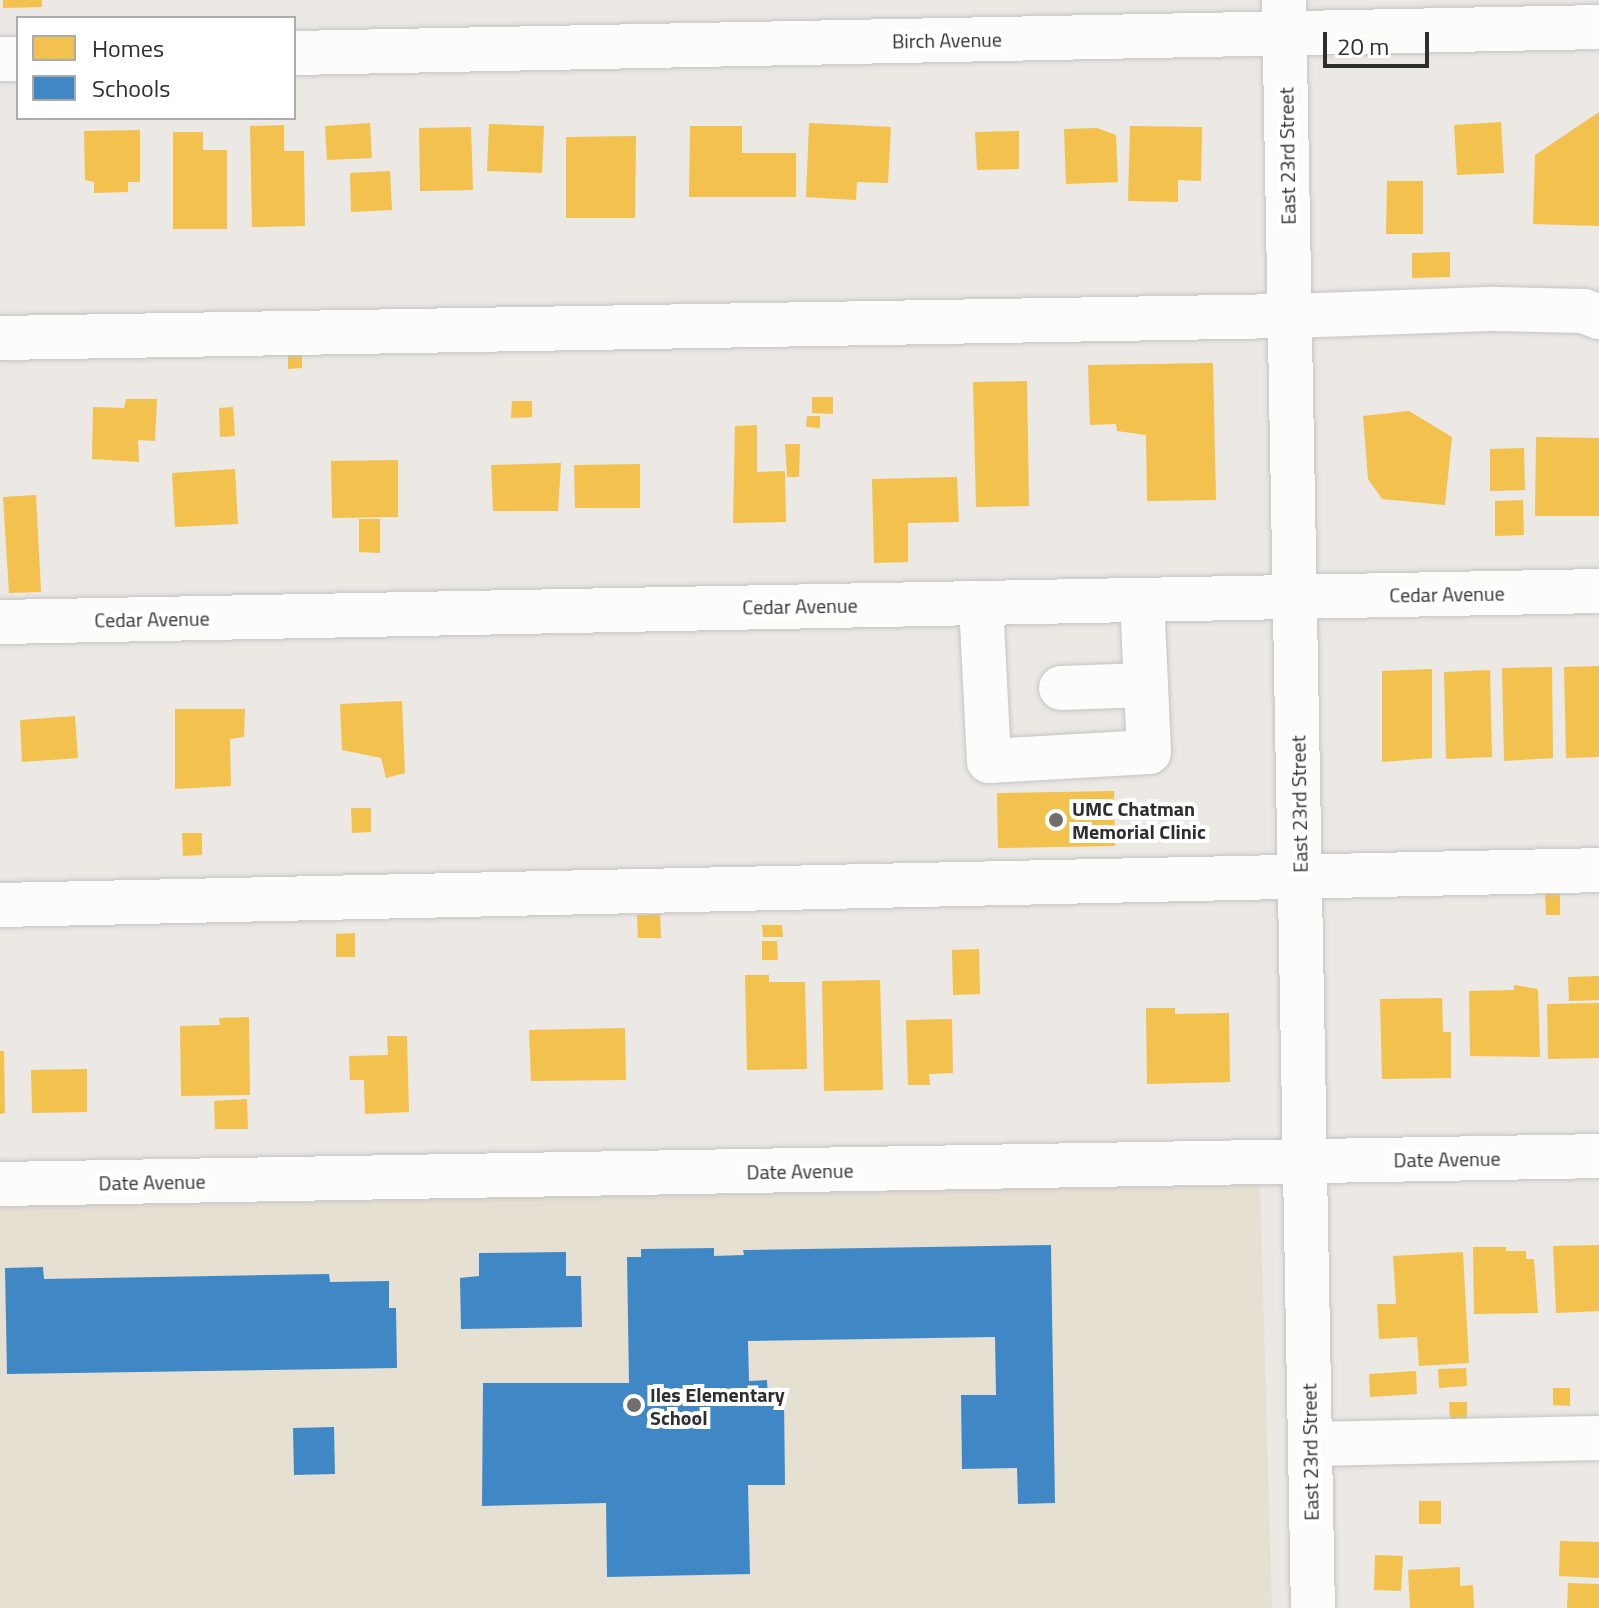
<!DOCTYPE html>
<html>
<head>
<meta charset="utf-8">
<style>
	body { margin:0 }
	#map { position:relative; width:1599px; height:1608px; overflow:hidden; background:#ece8e4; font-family:"Titillium Web",sans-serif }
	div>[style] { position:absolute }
	.education>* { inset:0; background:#e6e0d3 }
	.homes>* { inset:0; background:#f2c14e }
	.schools>* { inset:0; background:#3f88c5 }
	.roads { filter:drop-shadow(0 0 2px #c5c4c5) drop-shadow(0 0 2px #c5c4c5) }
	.minor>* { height:44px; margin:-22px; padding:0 22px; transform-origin:22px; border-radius:22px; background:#fcfcfb }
	.dots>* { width:22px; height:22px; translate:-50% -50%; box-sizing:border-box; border:4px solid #fff; border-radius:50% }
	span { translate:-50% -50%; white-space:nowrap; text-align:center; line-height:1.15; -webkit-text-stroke:8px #fff; paint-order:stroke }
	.street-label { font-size:20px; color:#2e2e2e }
	.poi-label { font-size:20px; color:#2e2e2e; font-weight:700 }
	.left { translate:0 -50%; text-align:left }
	.legend { position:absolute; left:16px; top:16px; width:280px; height:104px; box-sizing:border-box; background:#fff; border:2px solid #ababab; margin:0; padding:10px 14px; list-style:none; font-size:24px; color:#2e2e2e }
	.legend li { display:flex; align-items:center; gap:16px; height:40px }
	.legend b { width:40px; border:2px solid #ababab }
	.scale { position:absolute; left:1323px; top:32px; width:106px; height:36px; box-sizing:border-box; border:4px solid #2e2e2e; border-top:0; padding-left:10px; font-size:24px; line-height:28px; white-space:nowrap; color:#2e2e2e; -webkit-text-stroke:6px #fff; paint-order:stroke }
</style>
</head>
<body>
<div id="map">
	<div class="education">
		<i style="clip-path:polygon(1260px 1184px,1272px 1608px,0 1608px,0 1202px)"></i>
	</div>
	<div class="homes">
		<i style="clip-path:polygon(3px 0,42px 0,42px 7px,3px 8px)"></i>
		<i style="clip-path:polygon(1599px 112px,1599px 226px,1533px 224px,1535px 155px)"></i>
		<i style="clip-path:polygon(1501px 122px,1504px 173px,1457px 175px,1454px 125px)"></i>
		<i style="clip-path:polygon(370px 123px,372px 158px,327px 160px,325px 126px)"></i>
		<i style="clip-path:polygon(809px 123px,891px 127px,888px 183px,857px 182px,856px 200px,806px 197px)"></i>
		<i style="clip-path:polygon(489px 124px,544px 126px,542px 173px,487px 171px)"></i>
		<i style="clip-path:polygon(284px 125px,284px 151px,304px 151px,305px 226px,252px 227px,250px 126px)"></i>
		<i style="clip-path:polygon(690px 126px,742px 126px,742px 153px,796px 153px,796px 197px,689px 197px)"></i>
		<i style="clip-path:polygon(1130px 126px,1202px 127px,1201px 181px,1178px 180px,1178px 202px,1128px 201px)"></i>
		<i style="clip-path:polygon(471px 127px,473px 190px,420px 191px,419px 128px)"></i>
		<i style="clip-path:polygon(1097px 128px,1116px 135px,1118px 182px,1066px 184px,1064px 129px)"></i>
		<i style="clip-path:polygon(140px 130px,140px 182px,128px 182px,128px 192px,94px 193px,94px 182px,85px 180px,84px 131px)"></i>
		<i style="clip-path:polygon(1019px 131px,1019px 169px,977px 170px,975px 132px)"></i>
		<i style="clip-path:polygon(173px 132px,203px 132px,203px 150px,227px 150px,227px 229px,173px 229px)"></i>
		<i style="clip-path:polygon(636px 136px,635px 218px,566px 218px,566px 137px)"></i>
		<i style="clip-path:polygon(390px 171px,392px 210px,351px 212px,350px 173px)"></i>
		<i style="clip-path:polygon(1387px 181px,1423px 181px,1423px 234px,1386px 234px)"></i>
		<i style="clip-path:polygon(1450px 252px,1450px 277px,1412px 278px,1412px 253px)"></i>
		<i style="clip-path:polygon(288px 355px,302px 355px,302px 368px,288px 369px)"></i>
		<i style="clip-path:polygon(1213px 363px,1216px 500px,1147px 501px,1146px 435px,1117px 431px,1116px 424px,1090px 425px,1088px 365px)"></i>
		<i style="clip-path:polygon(1027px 381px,1029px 506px,976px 507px,973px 382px)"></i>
		<i style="clip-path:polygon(812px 397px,833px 397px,833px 414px,812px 413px)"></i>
		<i style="clip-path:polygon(126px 399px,157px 399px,155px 441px,138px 440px,139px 462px,92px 459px,93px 407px,124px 408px)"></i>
		<i style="clip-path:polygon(512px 401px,532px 401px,532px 417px,511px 418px)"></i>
		<i style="clip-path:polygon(233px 407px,235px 436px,220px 437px,219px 408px)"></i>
		<i style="clip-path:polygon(1409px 411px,1452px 437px,1445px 505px,1382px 499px,1368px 479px,1363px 416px)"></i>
		<i style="clip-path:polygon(807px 416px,820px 416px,820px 428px,806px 427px)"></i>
		<i style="clip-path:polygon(757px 425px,757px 472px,785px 471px,786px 522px,733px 523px,735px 426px)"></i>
		<i style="clip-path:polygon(1536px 437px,1599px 438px,1599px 516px,1535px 516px)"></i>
		<i style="clip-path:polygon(785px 444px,800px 444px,799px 477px,787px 477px)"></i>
		<i style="clip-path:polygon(1524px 448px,1525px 490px,1490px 491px,1490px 449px)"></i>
		<i style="clip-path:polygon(398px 460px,398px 517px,332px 518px,331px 461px)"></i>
		<i style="clip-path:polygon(561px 463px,558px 511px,493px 511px,491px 465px)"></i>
		<i style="clip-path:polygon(640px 464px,640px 508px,575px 508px,574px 465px)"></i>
		<i style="clip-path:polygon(235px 469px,238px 524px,175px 527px,172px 473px)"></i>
		<i style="clip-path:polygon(957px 477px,959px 522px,908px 523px,908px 562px,874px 563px,872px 479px)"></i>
		<i style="clip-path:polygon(36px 495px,41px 592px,9px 593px,3px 497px)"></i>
		<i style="clip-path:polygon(1523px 500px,1524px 535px,1495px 536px,1495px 501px)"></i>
		<i style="clip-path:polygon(359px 519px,380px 519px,380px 553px,359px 552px)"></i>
		<i style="clip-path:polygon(1599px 666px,1599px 757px,1566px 758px,1564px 667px)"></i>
		<i style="clip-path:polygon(1552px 667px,1553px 758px,1504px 761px,1502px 668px)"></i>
		<i style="clip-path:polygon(1432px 669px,1432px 758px,1382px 762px,1382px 671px)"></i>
		<i style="clip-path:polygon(1490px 670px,1492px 757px,1446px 759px,1444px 672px)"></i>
		<i style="clip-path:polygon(402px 701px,405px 773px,386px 778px,381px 758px,342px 750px,340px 704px)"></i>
		<i style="clip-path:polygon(175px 709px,245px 709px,244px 737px,230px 739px,231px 786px,175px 789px)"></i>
		<i style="clip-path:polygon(75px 716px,78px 758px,22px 762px,20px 720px)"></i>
		<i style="clip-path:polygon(1114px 791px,1115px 846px,998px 848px,997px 793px)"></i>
		<i style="clip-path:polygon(351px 808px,371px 808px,371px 832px,352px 833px)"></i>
		<i style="clip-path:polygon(182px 833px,202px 833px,202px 855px,183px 856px)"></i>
		<i style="clip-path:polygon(1545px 894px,1560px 894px,1560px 915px,1546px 915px)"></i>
		<i style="clip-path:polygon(660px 914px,661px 938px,638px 938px,637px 915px)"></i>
		<i style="clip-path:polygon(762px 925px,782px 925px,783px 937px,763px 937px)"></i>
		<i style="clip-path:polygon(355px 933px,355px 957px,336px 957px,336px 934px)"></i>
		<i style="clip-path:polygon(762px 941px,777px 941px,778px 960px,762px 960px)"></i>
		<i style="clip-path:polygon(979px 949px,980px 994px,953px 995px,952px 950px)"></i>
		<i style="clip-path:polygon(745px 975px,769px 975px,769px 982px,805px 982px,807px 1069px,747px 1070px)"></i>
		<i style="clip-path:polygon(1599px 976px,1599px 1000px,1569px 1001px,1568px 977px)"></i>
		<i style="clip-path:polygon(880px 980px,883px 1090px,824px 1091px,822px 981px)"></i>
		<i style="clip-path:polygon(1514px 985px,1538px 989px,1540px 1057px,1470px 1056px,1469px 991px,1514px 990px)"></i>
		<i style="clip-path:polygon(1442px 998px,1443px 1032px,1451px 1032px,1451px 1078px,1382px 1079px,1380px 999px)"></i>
		<i style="clip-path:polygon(1599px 1003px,1599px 1058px,1548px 1059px,1547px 1004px)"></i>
		<i style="clip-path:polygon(1146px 1008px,1175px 1008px,1175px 1014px,1229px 1013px,1230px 1082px,1147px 1084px)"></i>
		<i style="clip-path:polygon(249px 1017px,250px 1095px,181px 1096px,180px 1026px,220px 1025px,219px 1018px)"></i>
		<i style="clip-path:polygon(952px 1019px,953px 1073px,929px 1074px,930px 1085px,908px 1085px,906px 1020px)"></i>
		<i style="clip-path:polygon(625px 1028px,626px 1080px,531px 1081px,529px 1030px)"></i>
		<i style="clip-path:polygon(387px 1036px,407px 1036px,409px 1112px,365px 1114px,364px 1080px,350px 1080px,349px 1056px,388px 1055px)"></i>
		<i style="clip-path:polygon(0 1051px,4px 1051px,5px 1113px,0 1114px)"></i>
		<i style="clip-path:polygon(87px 1069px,87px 1112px,32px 1113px,31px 1070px)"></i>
		<i style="clip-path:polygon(247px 1099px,248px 1129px,215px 1129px,214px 1101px)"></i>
		<i style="clip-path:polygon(1599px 1245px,1599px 1311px,1556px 1313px,1553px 1246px)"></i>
		<i style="clip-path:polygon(1473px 1247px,1506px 1247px,1506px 1251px,1526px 1251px,1526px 1259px,1534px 1259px,1538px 1313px,1474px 1314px)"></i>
		<i style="clip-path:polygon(1463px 1252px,1469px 1363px,1419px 1366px,1417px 1337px,1379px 1339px,1377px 1304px,1396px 1304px,1393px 1256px)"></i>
		<i style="clip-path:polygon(1466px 1368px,1467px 1386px,1439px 1388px,1438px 1369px)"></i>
		<i style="clip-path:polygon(1416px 1371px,1417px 1394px,1370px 1397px,1369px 1374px)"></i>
		<i style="clip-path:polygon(1553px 1388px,1570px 1388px,1570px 1406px,1553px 1405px)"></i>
		<i style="clip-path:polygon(1449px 1402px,1467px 1402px,1467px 1419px,1450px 1419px)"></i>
		<i style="clip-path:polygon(1419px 1501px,1441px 1501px,1441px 1524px,1419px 1524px)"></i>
		<i style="clip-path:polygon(1560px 1541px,1599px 1542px,1599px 1578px,1559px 1576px)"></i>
		<i style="clip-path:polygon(1375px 1555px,1403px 1556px,1401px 1591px,1374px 1590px)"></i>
		<i style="clip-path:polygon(1460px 1567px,1460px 1586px,1473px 1585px,1474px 1608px,1410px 1608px,1408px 1570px)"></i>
		<i style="clip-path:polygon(1568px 1583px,1599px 1584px,1599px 1608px,1567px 1608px)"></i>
	</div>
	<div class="schools">
		<i style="clip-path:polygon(1051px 1245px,1055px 1503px,1018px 1504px,1017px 1468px,962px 1469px,961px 1395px,996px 1395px,995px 1337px,748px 1341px,749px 1381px,767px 1380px,768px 1398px,784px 1398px,785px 1485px,748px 1485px,750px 1574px,607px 1577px,606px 1503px,482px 1506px,483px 1383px,629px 1383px,627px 1257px,641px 1257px,641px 1249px,714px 1248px,714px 1256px,744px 1255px,743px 1250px)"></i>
		<i style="clip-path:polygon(566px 1252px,566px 1276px,581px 1276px,582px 1327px,461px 1329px,460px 1278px,479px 1276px,479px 1253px)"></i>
		<i style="clip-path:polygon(43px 1267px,44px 1279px,329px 1274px,330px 1282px,389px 1281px,389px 1308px,396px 1308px,397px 1368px,7px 1374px,5px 1268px)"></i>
		<i style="clip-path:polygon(334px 1427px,335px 1474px,294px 1475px,293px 1428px)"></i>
	</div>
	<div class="roads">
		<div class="minor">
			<i style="left:1284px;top:0;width:1608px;rotate:88.97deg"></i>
			<i style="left:294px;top:53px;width:1305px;rotate:-1.14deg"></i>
			<i style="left:0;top:59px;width:18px"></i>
			<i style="left:0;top:338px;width:1290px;rotate:-0.98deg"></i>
			<i style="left:1290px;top:316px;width:205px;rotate:-2deg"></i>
			<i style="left:1495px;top:309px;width:89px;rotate:1.3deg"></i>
			<i style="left:1584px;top:311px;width:16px;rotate:22deg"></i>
			<i style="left:981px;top:603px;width:158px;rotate:87.1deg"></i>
			<i style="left:989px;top:761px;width:160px;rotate:-3.2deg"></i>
			<i style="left:1149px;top:752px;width:152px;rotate:-92.6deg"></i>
			<i style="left:0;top:622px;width:1599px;rotate:-1.11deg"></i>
			<i style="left:1061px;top:688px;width:85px;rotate:-2deg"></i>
			<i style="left:0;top:905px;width:1599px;rotate:-1.25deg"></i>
			<i style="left:0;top:1184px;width:1599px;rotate:-1deg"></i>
			<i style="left:1310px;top:1444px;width:289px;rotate:-1.2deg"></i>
		</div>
	</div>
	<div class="dots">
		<i style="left:1056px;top:820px;background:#706f6e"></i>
		<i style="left:634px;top:1405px;background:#706f6e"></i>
	</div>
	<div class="street-label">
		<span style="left:947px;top:40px;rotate:-1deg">Birch Avenue</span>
		<span style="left:1287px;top:156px;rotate:-91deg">East 23rd Street</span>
		<span style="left:1447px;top:594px;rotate:-1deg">Cedar Avenue</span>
		<span style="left:800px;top:606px;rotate:-1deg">Cedar Avenue</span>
		<span style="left:152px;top:619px;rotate:-1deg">Cedar Avenue</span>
		<span style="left:1299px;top:804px;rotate:-91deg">East 23rd Street</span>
		<span style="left:1447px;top:1159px;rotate:-1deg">Date Avenue</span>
		<span style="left:800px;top:1171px;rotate:-1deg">Date Avenue</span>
		<span style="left:152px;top:1182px;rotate:-1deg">Date Avenue</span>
		<span style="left:1310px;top:1452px;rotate:-91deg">East 23rd Street</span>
	</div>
	<div class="poi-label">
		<span class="left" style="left:1072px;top:820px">UMC Chatman<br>Memorial Clinic</span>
		<span class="left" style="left:650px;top:1406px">Iles Elementary<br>School</span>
	</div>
	<ul class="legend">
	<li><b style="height:22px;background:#f2c14e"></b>Homes</li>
	<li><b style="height:22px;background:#3f88c5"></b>Schools</li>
	</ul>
	<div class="scale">20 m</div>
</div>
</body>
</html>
